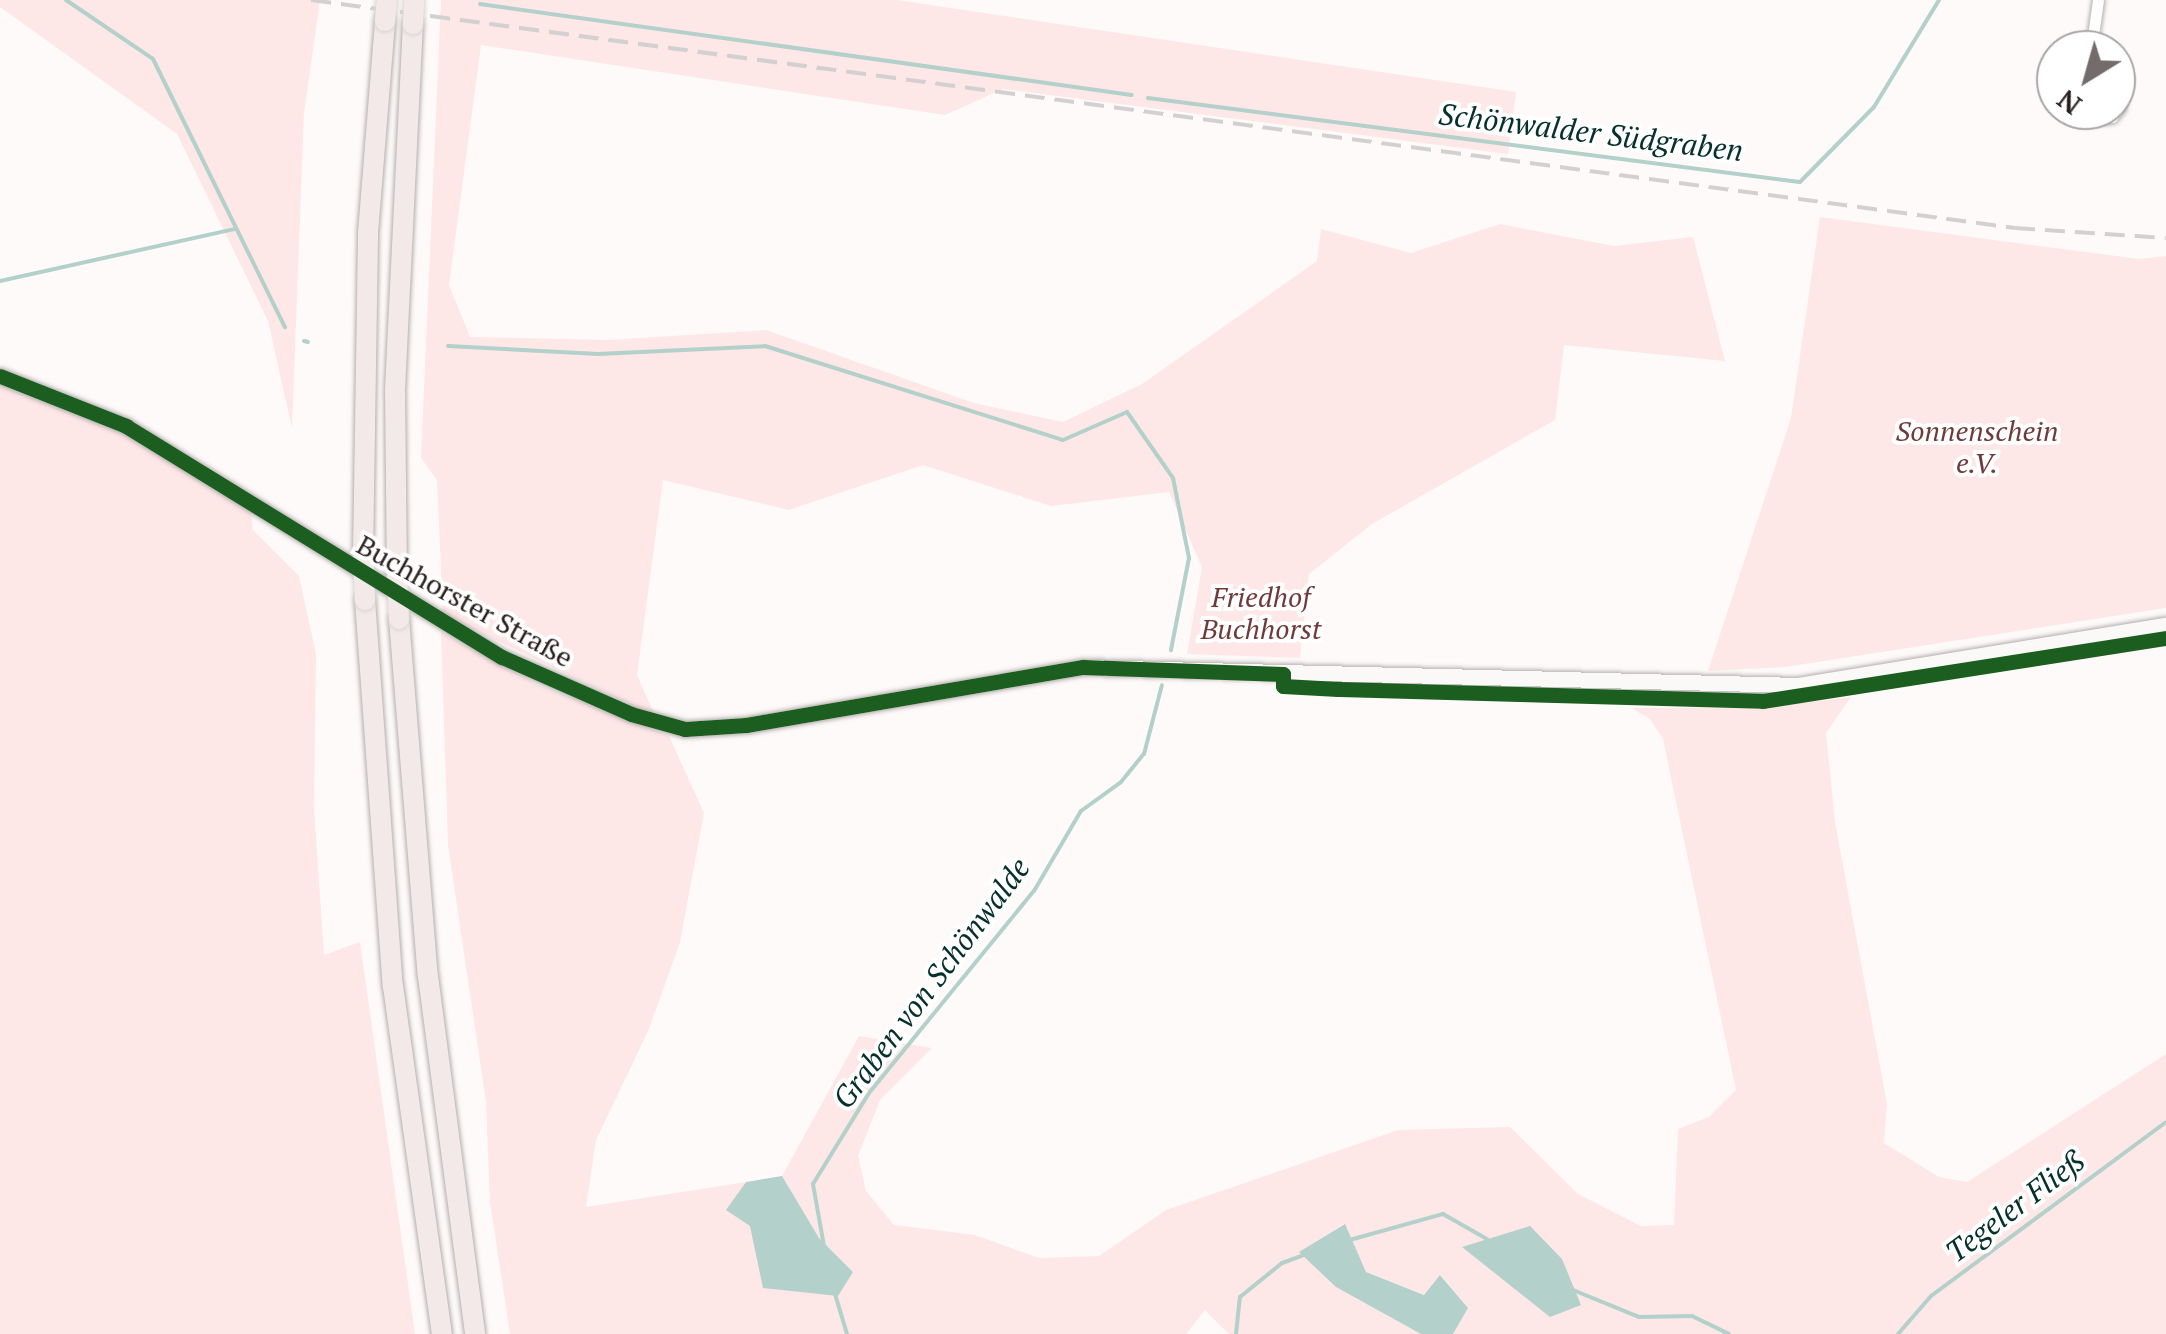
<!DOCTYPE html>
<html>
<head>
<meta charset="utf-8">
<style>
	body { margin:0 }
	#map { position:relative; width:2166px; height:1334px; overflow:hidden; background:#fefafa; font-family:"PT Serif",serif }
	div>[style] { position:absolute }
	.green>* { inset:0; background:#fee7e7 }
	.water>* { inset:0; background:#b3d0ca }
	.stream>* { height:4px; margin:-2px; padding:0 2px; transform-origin:2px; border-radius:2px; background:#b3d0ca }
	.roads { filter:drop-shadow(0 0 2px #b5aeae) drop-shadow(0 0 2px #b5aeae) }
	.minor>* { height:11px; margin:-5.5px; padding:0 5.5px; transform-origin:5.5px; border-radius:5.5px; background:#fffefe }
	.secondary>* { height:15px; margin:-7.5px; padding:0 7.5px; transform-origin:7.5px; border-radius:7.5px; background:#fbf8f8 }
	.motorway>* { height:20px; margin:-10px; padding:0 10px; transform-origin:10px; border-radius:10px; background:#f4e9e9 }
	.rail>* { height:4px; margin-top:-2px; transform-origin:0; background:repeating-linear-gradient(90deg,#d2d0d0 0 20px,transparent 0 30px) }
	.bridges { filter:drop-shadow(0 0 2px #d8d5d5) drop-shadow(0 0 2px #d8d5d5) }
	.motorway-bridge>* { height:20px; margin:-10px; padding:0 10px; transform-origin:10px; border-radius:10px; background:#f4e9e9 }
	.cycleway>* { height:15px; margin:-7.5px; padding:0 7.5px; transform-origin:7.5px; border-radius:7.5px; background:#1b5e20 }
	span { translate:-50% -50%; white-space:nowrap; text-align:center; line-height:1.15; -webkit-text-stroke:8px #fff; paint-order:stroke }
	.park-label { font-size:28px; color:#703a3a; font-style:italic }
	.street-label { font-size:28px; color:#291f1f }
	.water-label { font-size:30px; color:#06302a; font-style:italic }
	.north { position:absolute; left:2036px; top:30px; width:100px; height:100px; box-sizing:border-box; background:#fff; border:2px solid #a9a5a5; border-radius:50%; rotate:217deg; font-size:28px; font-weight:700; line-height:40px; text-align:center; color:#291f1f }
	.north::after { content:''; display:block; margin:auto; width:35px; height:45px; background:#746c6c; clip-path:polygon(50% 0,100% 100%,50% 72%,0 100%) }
</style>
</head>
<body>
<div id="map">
	<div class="green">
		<i style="clip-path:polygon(0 0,320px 0,304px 113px,292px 428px,268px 321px,177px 134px,0 7px)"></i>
		<i style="clip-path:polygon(441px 0,897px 0,1516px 92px,1508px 154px,1003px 89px,945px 115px,481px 45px,449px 285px,470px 337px,608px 340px,766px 330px,974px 403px,1063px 422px,1142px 384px,1317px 261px,1321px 229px,1411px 253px,1500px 224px,1614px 246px,1693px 237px,1725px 361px,1564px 345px,1555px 420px,1372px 524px,1309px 574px,1300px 658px,1187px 654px,1202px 567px,1169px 492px,1051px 506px,923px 465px,789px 510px,663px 480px,637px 675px,655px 716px,443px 615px,437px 480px,421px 458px)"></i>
		<i style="clip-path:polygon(1820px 217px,2139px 259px,2166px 256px,2166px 608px,1785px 667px,1708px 671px,1791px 418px)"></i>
		<i style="clip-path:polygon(0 385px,126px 435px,251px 513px,253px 530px,299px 576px,316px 654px,314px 808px,324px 955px,360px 942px,415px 1334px,0 1334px)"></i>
		<i style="clip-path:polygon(441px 632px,538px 685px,669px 736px,704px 813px,680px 942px,649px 1029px,596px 1140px,586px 1207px,746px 1182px,727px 1210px,853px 1272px,819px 1238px,782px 1176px,859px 1036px,932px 1048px,880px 1100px,858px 1156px,866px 1191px,894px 1225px,975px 1235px,1039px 1258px,1099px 1256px,1166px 1210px,1398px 1130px,1510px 1127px,1578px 1194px,1641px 1226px,1674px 1225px,1678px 1129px,1709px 1117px,1736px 1090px,1663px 739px,1650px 719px,1631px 708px,1769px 707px,1851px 697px,1826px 733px,1835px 822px,1887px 1104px,1884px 1143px,1939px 1177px,1967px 1182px,2166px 1054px,2166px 1334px,1453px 1334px,1468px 1308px,1441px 1275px,1425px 1295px,1366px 1272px,1344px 1224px,1300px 1252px,1337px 1287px,1421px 1334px,1229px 1334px,1205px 1310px,1186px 1334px,510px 1334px,490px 1202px,486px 1102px,448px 845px)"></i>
	</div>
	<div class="water">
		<i style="clip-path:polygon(782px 1176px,819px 1238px,853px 1272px,838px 1296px,763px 1288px,750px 1226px,726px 1210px,746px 1182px)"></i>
		<i style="clip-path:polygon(1345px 1224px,1366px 1272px,1424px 1295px,1440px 1275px,1468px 1308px,1453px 1334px,1421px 1334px,1336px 1287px,1299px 1252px)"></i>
		<i style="clip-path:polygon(1530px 1226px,1562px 1259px,1581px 1305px,1550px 1317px,1462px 1247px)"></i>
	</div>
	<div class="stream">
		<i style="left:66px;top:0;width:105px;rotate:34.1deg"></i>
		<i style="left:153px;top:59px;width:299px;rotate:63.8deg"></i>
		<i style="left:480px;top:4px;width:658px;rotate:7.95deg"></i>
		<i style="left:1148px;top:98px;width:657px;rotate:7.34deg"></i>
		<i style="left:1800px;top:182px;width:105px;rotate:-45.4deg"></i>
		<i style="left:1874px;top:107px;width:125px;rotate:-58.7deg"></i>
		<i style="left:0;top:281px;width:241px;rotate:-12.5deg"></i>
		<i style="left:304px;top:341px;width:4px;rotate:14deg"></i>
		<i style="left:448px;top:346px;width:150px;rotate:3.1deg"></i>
		<i style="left:598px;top:354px;width:167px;rotate:-2.7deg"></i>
		<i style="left:765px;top:346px;width:312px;rotate:17.5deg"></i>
		<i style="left:1063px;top:440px;width:70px;rotate:-23.6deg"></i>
		<i style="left:1127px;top:412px;width:80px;rotate:55.1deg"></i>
		<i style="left:1173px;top:478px;width:82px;rotate:78.7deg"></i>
		<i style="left:1189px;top:558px;width:94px;rotate:101.1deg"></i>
		<i style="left:1346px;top:1241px;width:101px;rotate:-15.6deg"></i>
		<i style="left:1443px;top:1214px;width:51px;rotate:29.6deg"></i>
		<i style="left:824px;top:1246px;width:63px;rotate:-100.1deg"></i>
		<i style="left:813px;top:1184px;width:107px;rotate:-58.4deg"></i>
		<i style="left:869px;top:1093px;width:261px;rotate:-50.8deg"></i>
		<i style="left:1034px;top:891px;width:93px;rotate:-59.6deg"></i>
		<i style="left:1081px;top:811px;width:49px;rotate:-35.9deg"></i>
		<i style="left:1121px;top:782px;width:36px;rotate:-51deg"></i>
		<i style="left:1144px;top:754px;width:71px;rotate:-75.4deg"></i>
		<i style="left:1573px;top:1290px;width:71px;rotate:22.2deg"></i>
		<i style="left:1639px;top:1317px;width:53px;rotate:-1.1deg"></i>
		<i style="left:1692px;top:1316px;width:41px;rotate:25.9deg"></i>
		<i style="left:835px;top:1294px;width:42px;rotate:73.3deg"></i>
		<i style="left:1236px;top:1334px;width:37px;rotate:-84deg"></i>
		<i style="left:1240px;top:1297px;width:54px;rotate:-39deg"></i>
		<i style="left:1282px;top:1263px;width:23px;rotate:-20deg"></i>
		<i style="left:1898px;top:1334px;width:50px;rotate:-49deg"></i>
		<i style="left:1931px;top:1296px;width:292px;rotate:-36.5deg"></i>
	</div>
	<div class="roads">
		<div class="minor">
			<i style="left:2091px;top:50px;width:50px;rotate:-82deg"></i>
			<i style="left:2082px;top:110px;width:11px;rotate:56deg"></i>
			<i style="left:2088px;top:119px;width:24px;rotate:-5deg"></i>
			<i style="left:2112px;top:117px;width:13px;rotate:-51deg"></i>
			<i style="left:2120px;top:107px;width:15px;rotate:-106deg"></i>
		</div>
		<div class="secondary">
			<i style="left:0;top:376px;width:136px;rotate:21.6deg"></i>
			<i style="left:126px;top:426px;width:441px;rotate:31.6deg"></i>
			<i style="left:502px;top:657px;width:141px;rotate:23.8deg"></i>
			<i style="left:631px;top:714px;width:56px;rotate:15.5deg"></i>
			<i style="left:685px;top:729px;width:61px;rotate:-3.8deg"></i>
			<i style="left:746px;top:725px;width:342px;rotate:-9.8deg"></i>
			<i style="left:1083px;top:667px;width:715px;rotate:1.44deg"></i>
			<i style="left:1798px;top:685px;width:373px;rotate:-9.3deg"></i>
		</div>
		<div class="motorway">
			<i style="left:363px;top:556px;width:323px;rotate:-89.1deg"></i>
			<i style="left:368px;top:233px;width:213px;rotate:-85.4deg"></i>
			<i style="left:397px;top:578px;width:188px;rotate:-90.6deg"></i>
			<i style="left:395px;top:390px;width:366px;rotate:-87.2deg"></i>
			<i style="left:365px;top:600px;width:387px;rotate:85.9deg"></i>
			<i style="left:393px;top:986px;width:351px;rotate:82deg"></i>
			<i style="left:399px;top:619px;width:358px;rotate:85.4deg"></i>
			<i style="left:428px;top:976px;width:361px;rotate:82.5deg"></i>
		</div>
	</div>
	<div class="rail">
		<i style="left:311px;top:0;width:1719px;rotate:7.62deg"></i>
		<i style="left:2015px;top:228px;width:151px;rotate:3.8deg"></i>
	</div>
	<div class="bridges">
		<div class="motorway-bridge">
			<i style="left:385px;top:21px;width:21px;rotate:-85deg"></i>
			<i style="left:413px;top:24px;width:22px;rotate:-87deg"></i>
			<i style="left:363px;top:556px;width:44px;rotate:87.4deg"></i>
			<i style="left:397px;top:578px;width:41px;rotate:87.2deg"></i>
		</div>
	</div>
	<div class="cycleway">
		<i style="left:0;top:376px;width:136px;rotate:21.6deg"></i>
		<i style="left:126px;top:426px;width:441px;rotate:31.6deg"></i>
		<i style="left:502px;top:657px;width:141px;rotate:23.8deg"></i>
		<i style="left:631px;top:714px;width:56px;rotate:15.5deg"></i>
		<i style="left:685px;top:729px;width:61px;rotate:-3.8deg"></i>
		<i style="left:746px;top:725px;width:342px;rotate:-9.8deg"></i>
		<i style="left:1083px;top:667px;width:200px;rotate:2deg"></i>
		<i style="left:1283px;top:674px;width:12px;rotate:90deg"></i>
		<i style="left:1283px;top:686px;width:55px;rotate:3.1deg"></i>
		<i style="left:1338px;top:689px;width:425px;rotate:1.6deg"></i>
		<i style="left:1763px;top:701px;width:408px;rotate:-8.9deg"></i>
	</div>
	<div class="park-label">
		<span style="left:1977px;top:447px">Sonnenschein<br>e.V.</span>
		<span style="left:1261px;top:613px">Friedhof<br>Buchhorst</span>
	</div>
	<div class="street-label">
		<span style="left:465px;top:601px;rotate:29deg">Buchhorster Straße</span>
	</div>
	<div class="water-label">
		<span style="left:1591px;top:132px;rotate:7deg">Schönwalder Südgraben</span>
		<span style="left:931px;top:983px;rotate:-53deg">Graben von Schönwalde</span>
		<span style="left:2015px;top:1206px;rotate:-37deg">Tegeler Fließ</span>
	</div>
	<div class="north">N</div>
</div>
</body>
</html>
